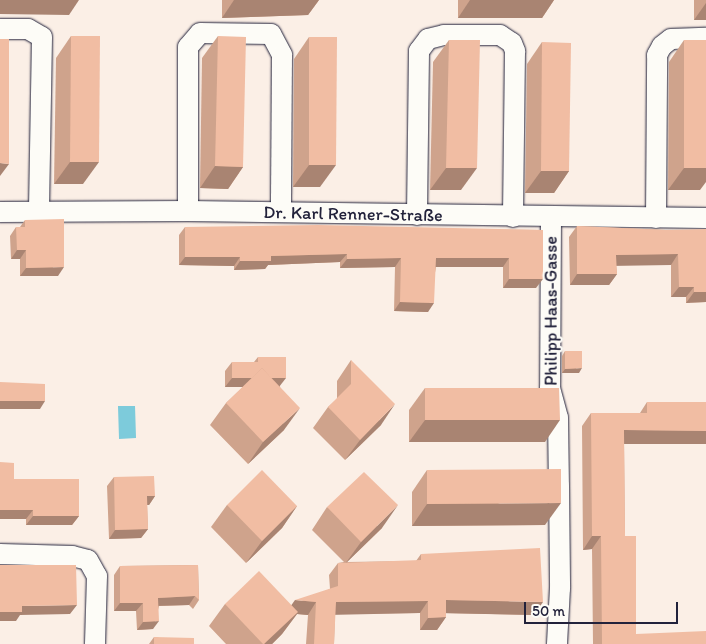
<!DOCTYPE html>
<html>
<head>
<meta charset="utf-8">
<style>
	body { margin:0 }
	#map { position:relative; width:706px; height:644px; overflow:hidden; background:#fbefe6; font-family:Itim,sans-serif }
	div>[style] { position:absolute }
	.water>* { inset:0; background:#7dcbdb }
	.roads { filter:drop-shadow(0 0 1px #22223b) drop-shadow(0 0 1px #22223b) }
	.minor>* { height:20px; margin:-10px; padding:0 10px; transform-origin:10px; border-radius:10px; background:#fdfcf7 }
	.wall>* { inset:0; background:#cfa38c }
	.shaded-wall>* { inset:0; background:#a98472 }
	.building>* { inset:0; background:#f1bda3 }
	span { translate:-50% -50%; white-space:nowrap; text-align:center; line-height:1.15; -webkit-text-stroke:4.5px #fdfcf7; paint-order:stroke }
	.street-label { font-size:18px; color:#22223b }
	.scale { position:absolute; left:524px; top:602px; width:154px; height:22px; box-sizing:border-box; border:2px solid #22223b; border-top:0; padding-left:6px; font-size:15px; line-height:18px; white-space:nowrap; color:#22223b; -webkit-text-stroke:4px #fdfcf7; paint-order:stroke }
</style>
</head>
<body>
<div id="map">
	<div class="water">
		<i style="clip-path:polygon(118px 406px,135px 406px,136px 438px,119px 439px)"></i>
	</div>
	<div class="roads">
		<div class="minor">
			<i style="left:0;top:29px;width:28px"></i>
			<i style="left:28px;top:29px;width:16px;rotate:30deg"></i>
			<i style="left:42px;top:37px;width:176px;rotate:91deg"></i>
			<i style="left:188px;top:211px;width:164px;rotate:-90deg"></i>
			<i style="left:188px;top:47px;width:18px;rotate:-49deg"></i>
			<i style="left:200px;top:33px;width:71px;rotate:0.8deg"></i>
			<i style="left:271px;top:34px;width:24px;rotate:62deg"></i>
			<i style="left:282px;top:55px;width:157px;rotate:90.4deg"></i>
			<i style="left:0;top:212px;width:188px;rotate:-0.3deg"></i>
			<i style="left:188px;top:211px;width:518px;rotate:0.77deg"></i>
			<i style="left:417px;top:215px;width:164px;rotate:-89.3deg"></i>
			<i style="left:419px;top:51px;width:15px;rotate:-53deg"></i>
			<i style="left:428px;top:39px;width:16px;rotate:-14deg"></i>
			<i style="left:444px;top:35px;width:56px"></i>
			<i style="left:500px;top:35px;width:14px;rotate:34deg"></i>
			<i style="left:512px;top:43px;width:9px;rotate:69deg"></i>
			<i style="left:515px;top:51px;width:166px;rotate:90.7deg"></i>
			<i style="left:551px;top:217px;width:171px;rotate:90.3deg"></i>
			<i style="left:550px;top:388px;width:31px;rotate:75deg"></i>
			<i style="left:558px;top:418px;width:68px;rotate:89.2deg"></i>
			<i style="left:559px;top:486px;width:102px;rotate:89.4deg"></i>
			<i style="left:560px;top:588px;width:56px;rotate:93.1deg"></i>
			<i style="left:656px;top:218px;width:163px;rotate:-89.6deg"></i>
			<i style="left:657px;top:55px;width:10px;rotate:-61deg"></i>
			<i style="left:662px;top:46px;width:11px;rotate:-38deg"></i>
			<i style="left:671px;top:39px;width:35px;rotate:-2deg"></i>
			<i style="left:0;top:554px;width:72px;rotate:1.6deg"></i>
			<i style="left:72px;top:556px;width:16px;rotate:14deg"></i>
			<i style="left:88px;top:560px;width:18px;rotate:61deg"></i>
			<i style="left:97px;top:576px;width:68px;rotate:91.7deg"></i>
		</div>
	</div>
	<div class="wall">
		<i style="clip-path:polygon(222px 0,319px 0,308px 15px,222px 18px)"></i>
		<i style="clip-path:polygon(458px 0,554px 0,542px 18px,458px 18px)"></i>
		<i style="clip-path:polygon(694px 0,706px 0,706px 20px,694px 20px)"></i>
		<i style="clip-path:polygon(71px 36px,83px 184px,54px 184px,56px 58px)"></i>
		<i style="clip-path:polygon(218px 36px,243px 167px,228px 189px,200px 188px,202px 58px)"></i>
		<i style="clip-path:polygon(309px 37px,320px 187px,293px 187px,294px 59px)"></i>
		<i style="clip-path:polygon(449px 40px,461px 190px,430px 190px,433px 62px)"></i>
		<i style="clip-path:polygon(684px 40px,700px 190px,668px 190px,669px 62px)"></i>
		<i style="clip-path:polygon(542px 42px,569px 171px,554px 193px,525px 193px,527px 64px)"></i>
		<i style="clip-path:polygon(25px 220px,58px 276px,20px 276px,20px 259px,11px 259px,10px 236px,16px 227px,20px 227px)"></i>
		<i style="clip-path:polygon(577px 226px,666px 230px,706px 302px,686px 303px,686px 297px,671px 297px,671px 265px,616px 265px,617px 274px,609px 285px,570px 285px,569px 237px)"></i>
		<i style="clip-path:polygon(185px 227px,543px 230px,536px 288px,503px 288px,503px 267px,436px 267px,428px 312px,394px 311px,395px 267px,340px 268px,340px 262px,268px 265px,265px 269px,234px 270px,234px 266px,179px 265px,179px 235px)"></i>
		<i style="clip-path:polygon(565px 351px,579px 373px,562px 373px,562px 356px)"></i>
		<i style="clip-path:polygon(258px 357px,280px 386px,284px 430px,248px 464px,210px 425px,226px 403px,243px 387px,225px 387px,225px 371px,232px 362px,254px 362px)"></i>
		<i style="clip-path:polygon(351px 360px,381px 425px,345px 460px,313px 428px,328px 407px,337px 399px,337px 381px)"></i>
		<i style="clip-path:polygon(425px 388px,545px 442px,409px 442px,409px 410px)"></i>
		<i style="clip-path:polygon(647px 402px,706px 402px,706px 444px,624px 444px,625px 536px,636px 634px,706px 644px,593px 644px,592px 549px,583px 550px,582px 426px,591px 413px,640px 413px)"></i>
		<i style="clip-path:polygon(427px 470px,545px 525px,412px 526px,412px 492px)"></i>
		<i style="clip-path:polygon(114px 477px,155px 496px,149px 505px,147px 505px,148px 529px,141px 538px,109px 539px,107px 486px)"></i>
		<i style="clip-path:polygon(14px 479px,79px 516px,72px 525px,26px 525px,26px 519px)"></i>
		<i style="clip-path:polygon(227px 505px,297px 506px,282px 528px,246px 563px,211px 527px)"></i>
		<i style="clip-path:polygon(327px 507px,382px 528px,347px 562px,416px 561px,421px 554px,534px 615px,446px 613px,446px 617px,437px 630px,420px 630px,420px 613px,335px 614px,334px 644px,306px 644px,308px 615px,297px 614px,282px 634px,272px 644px,226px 644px,209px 626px,225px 604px,292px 605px,330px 589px,329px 575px,338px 563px,344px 562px,312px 530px)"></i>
		<i style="clip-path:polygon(198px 565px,199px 600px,193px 609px,189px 605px,159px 606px,153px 629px,137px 630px,136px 611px,114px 611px,114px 575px,120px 566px)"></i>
		<i style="clip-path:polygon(154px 637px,194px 644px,149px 644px)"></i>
	</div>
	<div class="shaded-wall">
		<i style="clip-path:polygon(0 0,79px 0,69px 15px,0 14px)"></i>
		<i style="clip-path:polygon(234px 0,319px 0,308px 15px,222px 18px)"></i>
		<i style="clip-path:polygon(470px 0,554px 0,542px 18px,458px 18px)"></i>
		<i style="clip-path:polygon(706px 3px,706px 20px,694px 20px)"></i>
		<i style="clip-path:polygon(70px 162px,99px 162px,83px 184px,54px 184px)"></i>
		<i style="clip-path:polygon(0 163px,9px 164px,0 176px)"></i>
		<i style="clip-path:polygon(309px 165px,336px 165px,320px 187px,293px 187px)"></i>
		<i style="clip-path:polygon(215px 166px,243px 167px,228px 189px,200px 188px)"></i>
		<i style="clip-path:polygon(446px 168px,477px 168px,461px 190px,430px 190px)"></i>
		<i style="clip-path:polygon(684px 168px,706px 168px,706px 182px,700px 190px,668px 190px)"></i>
		<i style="clip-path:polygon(541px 171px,569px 171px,554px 193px,525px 193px)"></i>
		<i style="clip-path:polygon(17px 250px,26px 250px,20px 259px,11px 259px)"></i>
		<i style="clip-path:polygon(347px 254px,340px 262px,268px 265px,265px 269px,234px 270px,240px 261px,271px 256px)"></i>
		<i style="clip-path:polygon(678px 254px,671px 265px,609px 266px,616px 255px)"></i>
		<i style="clip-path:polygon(185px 257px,240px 257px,234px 266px,179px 265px)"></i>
		<i style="clip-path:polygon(401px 258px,395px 267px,340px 268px,347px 259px)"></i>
		<i style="clip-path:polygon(436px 258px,509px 258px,503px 267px,430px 267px)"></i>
		<i style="clip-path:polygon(64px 267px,58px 276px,20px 276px,26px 268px)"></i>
		<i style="clip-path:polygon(577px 274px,617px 274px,609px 285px,570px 285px)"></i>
		<i style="clip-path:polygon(509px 279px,543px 279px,536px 288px,503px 288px)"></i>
		<i style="clip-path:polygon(679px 287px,694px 287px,686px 297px,671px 297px)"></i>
		<i style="clip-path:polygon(694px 292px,706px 292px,706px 302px,686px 303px)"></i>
		<i style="clip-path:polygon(400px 302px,434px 303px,428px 312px,394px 311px)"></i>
		<i style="clip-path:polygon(582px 368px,579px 373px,562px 373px,565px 369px)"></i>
		<i style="clip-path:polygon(232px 378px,286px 378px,279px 387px,225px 387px)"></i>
		<i style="clip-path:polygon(0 401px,45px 401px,40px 409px,0 409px)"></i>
		<i style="clip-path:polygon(395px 404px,381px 425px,345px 460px,360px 440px)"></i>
		<i style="clip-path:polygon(300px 408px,284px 430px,248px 464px,263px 442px)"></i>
		<i style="clip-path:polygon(425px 420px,560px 420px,545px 442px,409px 442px)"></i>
		<i style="clip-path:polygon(624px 430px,706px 431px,706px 444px,615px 444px)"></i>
		<i style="clip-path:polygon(147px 496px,155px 496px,149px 505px,140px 505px)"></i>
		<i style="clip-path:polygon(561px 503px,545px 525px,412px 526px,427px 504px)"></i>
		<i style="clip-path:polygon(398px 505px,382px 528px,345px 564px,361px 542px)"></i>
		<i style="clip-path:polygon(297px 506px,282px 528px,246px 563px,262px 541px)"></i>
		<i style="clip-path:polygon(0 510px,33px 510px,26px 519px,0 519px)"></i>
		<i style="clip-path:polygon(33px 516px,79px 516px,72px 525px,26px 525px)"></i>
		<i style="clip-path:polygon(148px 529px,141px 538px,109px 539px,115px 530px)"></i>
		<i style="clip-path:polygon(592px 536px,601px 536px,592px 549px,583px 550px)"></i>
		<i style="clip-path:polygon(195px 596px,189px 605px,152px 606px,158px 598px)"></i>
		<i style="clip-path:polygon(295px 600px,316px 602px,308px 615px,297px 614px,282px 634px,272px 644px,264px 644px)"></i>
		<i style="clip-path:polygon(446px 600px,543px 602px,534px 615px,437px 613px)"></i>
		<i style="clip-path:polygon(428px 601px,420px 613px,327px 615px,336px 602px)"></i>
		<i style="clip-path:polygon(120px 603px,143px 603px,136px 611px,114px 611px)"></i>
		<i style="clip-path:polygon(77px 605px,70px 614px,20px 615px,16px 621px,0 621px,0 612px,22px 606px)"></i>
		<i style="clip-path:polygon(446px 617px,437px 630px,420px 630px,428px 618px)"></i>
		<i style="clip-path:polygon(159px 621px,153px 629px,137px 630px,143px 622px)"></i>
	</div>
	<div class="building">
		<i style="clip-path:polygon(71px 36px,100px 36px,99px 162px,70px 162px)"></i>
		<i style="clip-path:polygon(218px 36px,246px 37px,243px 167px,215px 166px)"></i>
		<i style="clip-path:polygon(309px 37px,337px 37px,336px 165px,309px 165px)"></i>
		<i style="clip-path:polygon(0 39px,9px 39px,9px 164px,0 163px)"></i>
		<i style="clip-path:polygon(449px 40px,480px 40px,477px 168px,446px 168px)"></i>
		<i style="clip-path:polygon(684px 40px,706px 40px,706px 168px,684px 168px)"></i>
		<i style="clip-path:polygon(542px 42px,571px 43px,569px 171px,541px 171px)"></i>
		<i style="clip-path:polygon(64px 219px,64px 267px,26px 268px,26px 250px,17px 250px,16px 227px,25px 227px,25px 220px)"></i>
		<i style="clip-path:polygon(318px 225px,543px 230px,543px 279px,509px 279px,509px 258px,436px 258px,434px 303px,400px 302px,401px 258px,347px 259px,347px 254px,271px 256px,271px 261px,240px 261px,240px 257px,185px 257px,185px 227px)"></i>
		<i style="clip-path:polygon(577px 226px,666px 230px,706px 229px,706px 292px,694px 292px,694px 287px,679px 287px,678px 254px,616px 255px,617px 274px,577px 274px)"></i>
		<i style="clip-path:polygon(565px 351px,582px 351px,582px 368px,565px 369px)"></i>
		<i style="clip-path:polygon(258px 357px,286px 357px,286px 378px,271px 378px,262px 368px,252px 378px,232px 378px,232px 362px,258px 362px)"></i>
		<i style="clip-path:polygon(351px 360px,395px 404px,360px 440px,328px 407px,351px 384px)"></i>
		<i style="clip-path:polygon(262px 368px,300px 408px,263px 442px,226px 403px)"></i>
		<i style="clip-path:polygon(0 382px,45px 384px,45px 401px,0 401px)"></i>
		<i style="clip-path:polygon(425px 388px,559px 388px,560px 420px,425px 420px)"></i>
		<i style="clip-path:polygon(647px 402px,706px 402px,706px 431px,624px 430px,625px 536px,636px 536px,636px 634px,706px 631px,706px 644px,602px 644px,601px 536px,592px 536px,591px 413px,647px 413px)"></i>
		<i style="clip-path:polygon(0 462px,14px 463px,14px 479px,79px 479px,79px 516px,33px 516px,33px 510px,0 510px)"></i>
		<i style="clip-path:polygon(561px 469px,561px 503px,427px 504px,427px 470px)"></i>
		<i style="clip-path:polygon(262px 470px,297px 506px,262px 541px,227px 505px)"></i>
		<i style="clip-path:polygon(364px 472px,398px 505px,361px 542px,327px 507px)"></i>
		<i style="clip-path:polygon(154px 476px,155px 496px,147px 496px,148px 529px,115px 530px,114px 477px)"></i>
		<i style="clip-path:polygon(540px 548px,543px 602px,446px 600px,446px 617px,428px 618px,428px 601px,336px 602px,334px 644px,314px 644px,316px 602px,295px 600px,338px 586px,338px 563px,421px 560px,421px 554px)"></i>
		<i style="clip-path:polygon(0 565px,76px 565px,77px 605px,22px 606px,22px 612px,0 612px)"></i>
		<i style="clip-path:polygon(198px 565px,199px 600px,195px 596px,158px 598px,159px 621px,143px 622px,143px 603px,120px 603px,120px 566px)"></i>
		<i style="clip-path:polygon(259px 571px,298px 612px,264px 644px,263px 644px,225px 604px)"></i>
		<i style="clip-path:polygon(154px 637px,194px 638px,194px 644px,154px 644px)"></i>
	</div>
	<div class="street-label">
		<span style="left:353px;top:214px;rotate:1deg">Dr. Karl Renner-Straße</span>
		<span style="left:551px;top:311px;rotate:-90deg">Philipp Haas-Gasse</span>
	</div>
	<div class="scale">50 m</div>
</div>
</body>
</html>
